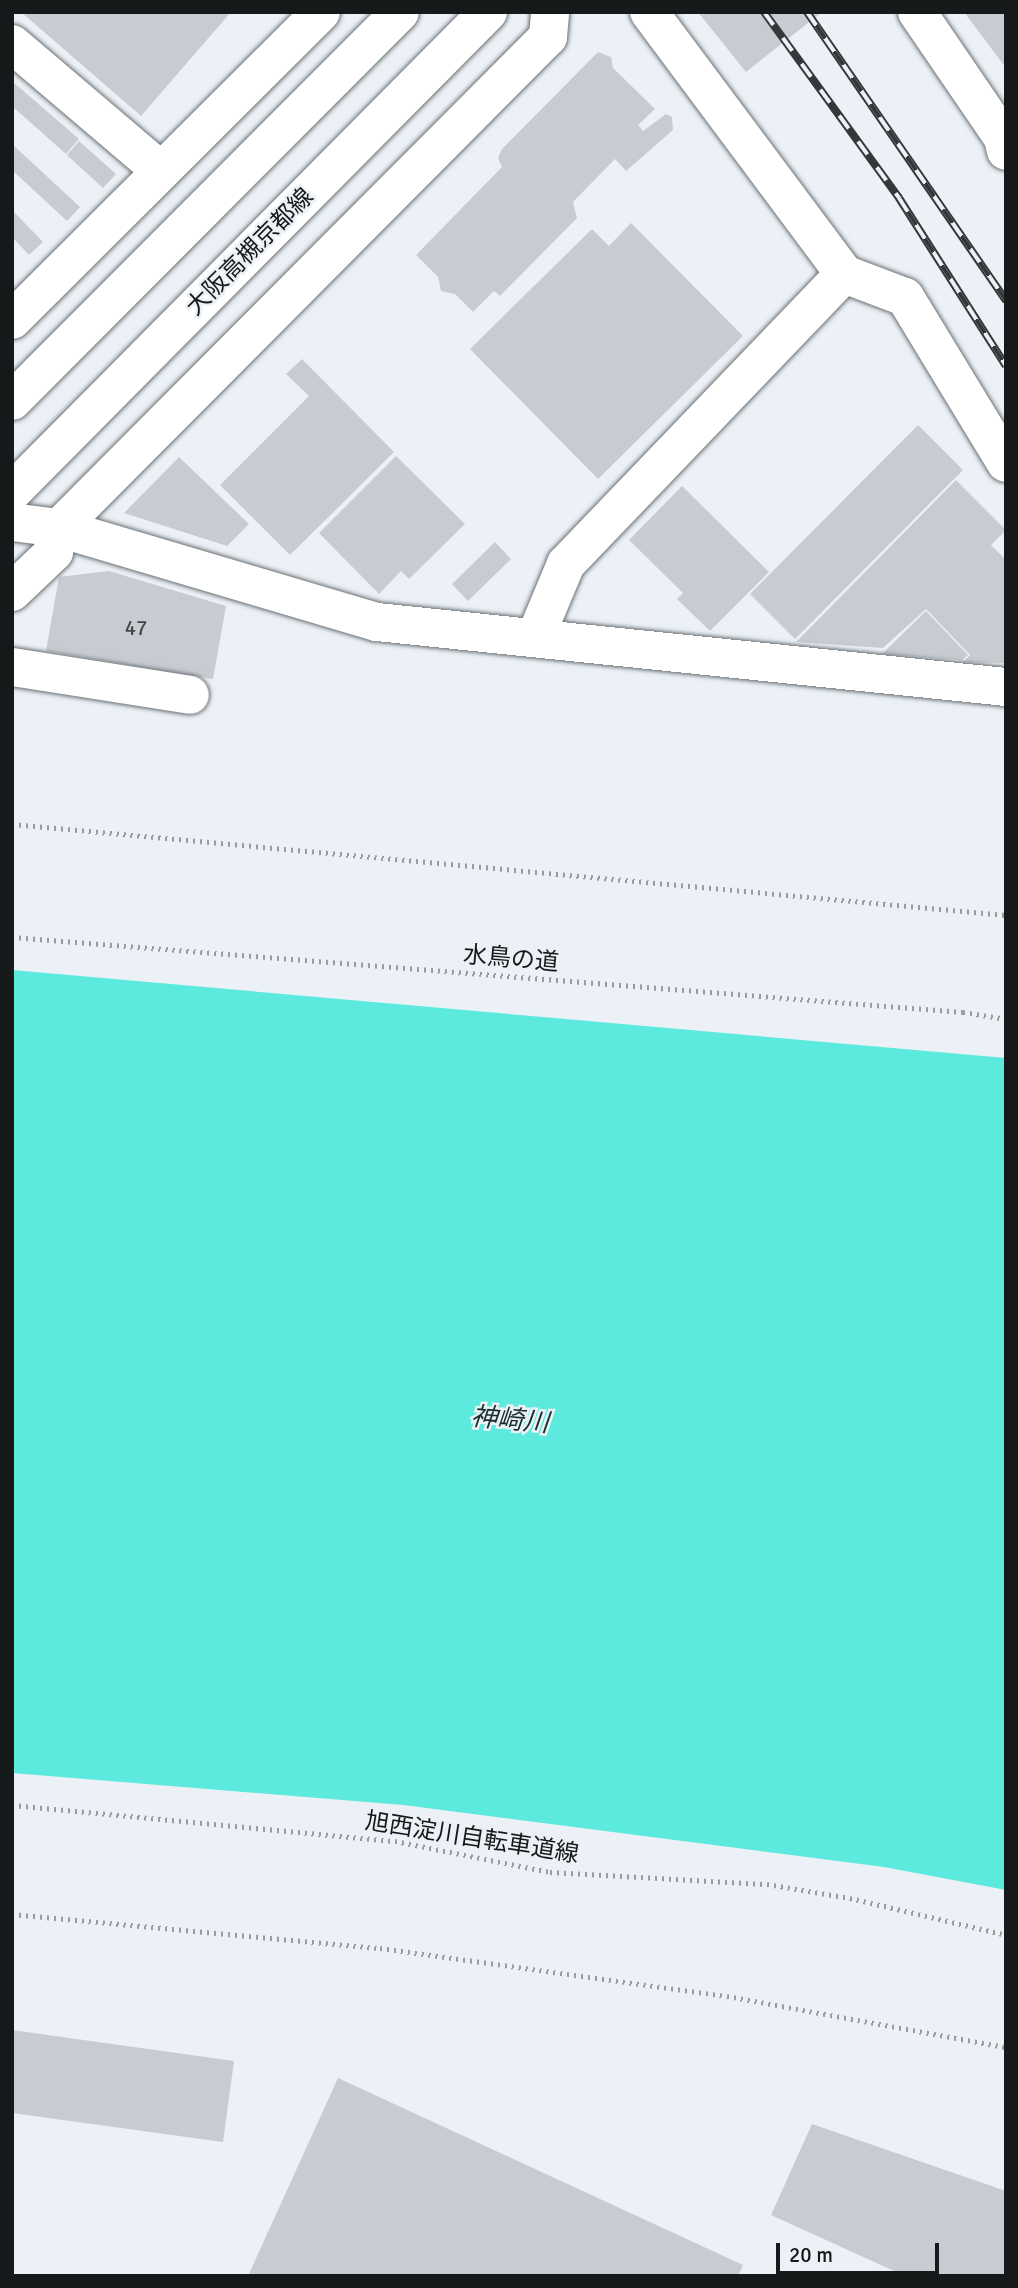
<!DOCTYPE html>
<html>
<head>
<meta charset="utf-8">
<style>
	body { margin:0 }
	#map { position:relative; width:1018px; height:2288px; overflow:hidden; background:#ebf1f6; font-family:Signika,"Noto Sans JP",sans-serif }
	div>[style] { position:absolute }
	.water>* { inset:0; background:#5ce9de }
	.building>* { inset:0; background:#c8ccd2 }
	.path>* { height:4.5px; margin-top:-2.25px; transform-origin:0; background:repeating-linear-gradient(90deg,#979c9f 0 2px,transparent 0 7px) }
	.roads { filter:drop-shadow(0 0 2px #6b7175) drop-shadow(0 0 2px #6b7175) }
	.minor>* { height:38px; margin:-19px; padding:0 19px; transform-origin:19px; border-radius:19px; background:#fff }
	.major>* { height:38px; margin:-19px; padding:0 19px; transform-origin:19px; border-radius:19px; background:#fff }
	.rail>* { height:8px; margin-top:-4px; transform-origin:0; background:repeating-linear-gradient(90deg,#ebf1f6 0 16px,#35383a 0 32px); box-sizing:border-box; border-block:2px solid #35383a }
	span { translate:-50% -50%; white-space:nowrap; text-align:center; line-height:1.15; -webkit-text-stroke:5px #ebf1f6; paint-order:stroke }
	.number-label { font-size:21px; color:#424648 }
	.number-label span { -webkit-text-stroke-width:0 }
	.street-label { font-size:24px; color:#16191a }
	.water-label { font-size:26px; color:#172f2d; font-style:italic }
	.frame { position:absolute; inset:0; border:14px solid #16191a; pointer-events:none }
	.scale { position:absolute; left:776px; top:2243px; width:163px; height:32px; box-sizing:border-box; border:4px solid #16191a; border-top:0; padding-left:9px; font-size:21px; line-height:24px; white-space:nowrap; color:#16191a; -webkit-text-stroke:5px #ebf1f6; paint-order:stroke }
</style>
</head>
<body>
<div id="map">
	<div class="water">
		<i style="clip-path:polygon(12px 970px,1006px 1058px,1006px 1890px,884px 1867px,403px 1805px,12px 1773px)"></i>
	</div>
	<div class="building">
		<i style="clip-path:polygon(21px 12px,231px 12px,141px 116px)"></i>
		<i style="clip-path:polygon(698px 12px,822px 12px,746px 72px)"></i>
		<i style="clip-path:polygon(964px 12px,1006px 12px,1006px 64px,1003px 64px)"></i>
		<i style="clip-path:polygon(598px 52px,611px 57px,613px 68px,655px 109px,638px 125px,643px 131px,666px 114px,672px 117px,673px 130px,626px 171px,615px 159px,573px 202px,577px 218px,500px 296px,494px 291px,473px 312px,455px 294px,441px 291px,438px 277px,416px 255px,502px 167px,498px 158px,502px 149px)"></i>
		<i style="clip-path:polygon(12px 81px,79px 139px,66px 154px,12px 106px)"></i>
		<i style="clip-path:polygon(79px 141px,116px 174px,103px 188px,67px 155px)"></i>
		<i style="clip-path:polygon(12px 144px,80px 207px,67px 221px,12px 170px)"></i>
		<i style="clip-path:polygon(12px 210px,43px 242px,29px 255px,12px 237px)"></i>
		<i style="clip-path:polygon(631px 223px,743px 336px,598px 479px,470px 349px,592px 229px,609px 246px)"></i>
		<i style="clip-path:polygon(302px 359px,394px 452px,290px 555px,220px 485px,309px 396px,286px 374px)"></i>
		<i style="clip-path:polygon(918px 425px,963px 470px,795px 639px,750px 594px)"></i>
		<i style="clip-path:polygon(396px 456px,465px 524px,409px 579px,401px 571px,379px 594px,319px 533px)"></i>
		<i style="clip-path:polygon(179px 457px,249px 524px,227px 546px,124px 513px)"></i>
		<i style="clip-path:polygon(956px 480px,1006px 530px,991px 545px,1006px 560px,1006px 663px,963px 662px,970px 655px,926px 609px,883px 648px,796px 642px)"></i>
		<i style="clip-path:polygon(682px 486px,769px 572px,710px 631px,677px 599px,683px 593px,629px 540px)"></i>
		<i style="clip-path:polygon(495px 542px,511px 559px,468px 601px,452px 584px)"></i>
		<i style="clip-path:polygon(109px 571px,226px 606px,213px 679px,46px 651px,59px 577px)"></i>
		<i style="clip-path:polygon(926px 611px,968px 655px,962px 660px,882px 654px)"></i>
		<i style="clip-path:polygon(12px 2030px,234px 2061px,223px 2142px,12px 2113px)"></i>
		<i style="clip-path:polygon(338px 2078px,743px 2265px,738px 2276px,248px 2276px)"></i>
		<i style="clip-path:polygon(812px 2124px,1006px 2191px,1006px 2276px,905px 2276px,771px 2215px)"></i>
	</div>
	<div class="path">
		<i style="left:12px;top:824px;width:998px;rotate:5.23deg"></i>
		<i style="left:12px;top:937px;width:954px;rotate:4.51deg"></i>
		<i style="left:963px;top:1012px;width:44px;rotate:9.2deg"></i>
		<i style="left:12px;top:1805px;width:385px;rotate:5.4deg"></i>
		<i style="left:395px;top:1841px;width:158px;rotate:11.3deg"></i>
		<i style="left:550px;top:1872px;width:217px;rotate:3.2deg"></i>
		<i style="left:767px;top:1884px;width:84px;rotate:9.6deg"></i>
		<i style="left:850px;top:1898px;width:160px;rotate:13.3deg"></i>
		<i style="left:12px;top:1914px;width:370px;rotate:5.3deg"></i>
		<i style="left:380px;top:1948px;width:350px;rotate:7.9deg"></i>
		<i style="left:727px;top:1996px;width:284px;rotate:10.4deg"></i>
	</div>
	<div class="roads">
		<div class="minor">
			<i style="left:649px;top:12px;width:327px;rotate:53.3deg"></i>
			<i style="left:844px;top:274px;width:65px;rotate:20.7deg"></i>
			<i style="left:905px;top:297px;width:194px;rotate:58.7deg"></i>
			<i style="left:917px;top:12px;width:153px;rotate:55.7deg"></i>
			<i style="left:1003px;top:138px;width:13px;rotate:77deg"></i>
			<i style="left:12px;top:44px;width:196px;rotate:40.4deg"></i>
			<i style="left:12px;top:320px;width:436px;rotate:-44.9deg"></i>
			<i style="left:12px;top:522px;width:47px;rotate:7.3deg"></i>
			<i style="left:59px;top:528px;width:332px;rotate:16.5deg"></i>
			<i style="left:377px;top:622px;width:632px;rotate:5.9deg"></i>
			<i style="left:12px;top:592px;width:58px;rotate:-43.6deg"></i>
			<i style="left:54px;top:552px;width:25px;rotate:-78deg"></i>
			<i style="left:59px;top:528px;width:693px;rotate:-45.12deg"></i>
			<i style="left:548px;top:37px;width:25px;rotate:-85deg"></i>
			<i style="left:535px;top:638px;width:80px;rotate:-67.3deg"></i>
			<i style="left:566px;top:564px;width:402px;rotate:-46.2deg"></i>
			<i style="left:12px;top:667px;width:180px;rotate:8.9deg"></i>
		</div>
		<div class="major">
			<i style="left:12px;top:401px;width:549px;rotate:-45.07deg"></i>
			<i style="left:12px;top:492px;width:676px;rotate:-45.24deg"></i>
		</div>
	</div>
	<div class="rail">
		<i style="left:764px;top:12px;width:230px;rotate:54deg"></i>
		<i style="left:899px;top:198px;width:199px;rotate:57.5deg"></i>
		<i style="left:807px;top:12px;width:351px;rotate:55.4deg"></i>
	</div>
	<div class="number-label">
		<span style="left:136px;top:628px">47</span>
	</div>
	<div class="street-label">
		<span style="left:250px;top:252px;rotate:-45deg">大阪高槻京都線</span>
		<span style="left:511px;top:959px;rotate:5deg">水鳥の道</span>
		<span style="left:472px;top:1838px;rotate:9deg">旭西淀川自転車道線</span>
	</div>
	<div class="water-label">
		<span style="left:510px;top:1421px;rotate:5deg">神崎川</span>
	</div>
	<div class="frame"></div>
	<div class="scale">20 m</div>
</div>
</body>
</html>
